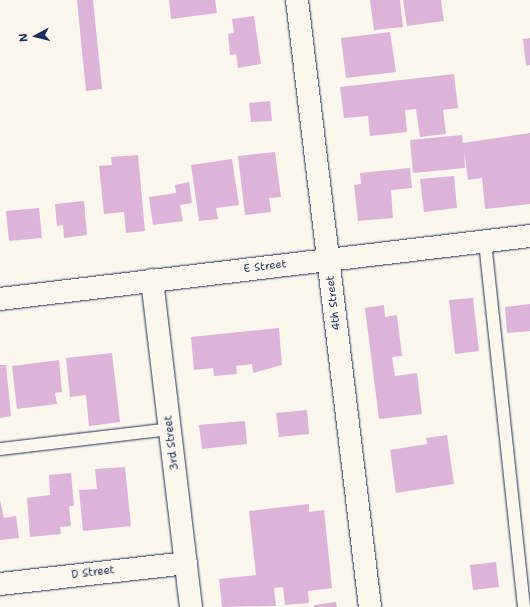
<!DOCTYPE html>
<html>
<head>
<meta charset="utf-8">
<style>
	body { margin:0 }
	#map { position:relative; width:530px; height:607px; overflow:hidden; background:#fbf7ec; font-family:"Shantell Sans",sans-serif }
	div>[style] { position:absolute }
	.building>* { inset:0; background:#ddb3da }
	.roads { filter:drop-shadow(0 0 1px #1b2f5e) drop-shadow(0 0 1px #1b2f5e) }
	.service>* { height:12px; margin:-6px; padding:0 6px; transform-origin:6px; border-radius:6px; background:#fbf7ec }
	.minor>* { height:22px; margin:-11px; padding:0 11px; transform-origin:11px; border-radius:11px; background:#fbf7ec }
	span { translate:-50% -50%; white-space:nowrap; text-align:center; line-height:1.15; -webkit-text-stroke:3px #fbf7ec; paint-order:stroke }
	.street-label { font-size:11px; color:#1b2f5e }
	.north { position:absolute; left:16px; top:16px; width:40px; height:40px; -webkit-text-stroke:3px #fbf7ec; paint-order:stroke; rotate:263deg; font-size:11px; font-weight:700; line-height:16px; text-align:center; color:#1b2f5e }
	.north::after { content:''; display:block; margin:auto; width:14px; height:18px; background:#1b2f5e; clip-path:polygon(50% 0,100% 100%,50% 72%,0 100%) }
</style>
</head>
<body>
<div id="map">
	<div class="building">
		<i style="clip-path:polygon(77px 0,93px 0,102px 89px,86px 91px)"></i>
		<i style="clip-path:polygon(169px 0,215px 0,217px 13px,171px 19px)"></i>
		<i style="clip-path:polygon(370px 0,400px 0,403px 27px,374px 30px)"></i>
		<i style="clip-path:polygon(403px 0,441px 0,444px 21px,407px 26px)"></i>
		<i style="clip-path:polygon(254px 16px,261px 64px,238px 68px,236px 54px,230px 55px,228px 34px,234px 33px,232px 19px)"></i>
		<i style="clip-path:polygon(390px 32px,396px 72px,346px 78px,341px 38px)"></i>
		<i style="clip-path:polygon(530px 38px,530px 65px,526px 66px,523px 39px)"></i>
		<i style="clip-path:polygon(454px 74px,458px 108px,443px 110px,446px 134px,420px 137px,416px 109px,405px 110px,407px 132px,370px 136px,368px 116px,344px 118px,340px 87px)"></i>
		<i style="clip-path:polygon(270px 101px,272px 121px,251px 122px,249px 103px)"></i>
		<i style="clip-path:polygon(530px 133px,530px 204px,485px 209px,482px 178px,468px 180px,464px 150px,465px 168px,413px 173px,410px 140px,462px 135px,463px 143px)"></i>
		<i style="clip-path:polygon(275px 152px,281px 197px,269px 198px,271px 212px,245px 215px,238px 156px)"></i>
		<i style="clip-path:polygon(138px 155px,145px 231px,126px 233px,124px 212px,104px 214px,99px 166px,112px 165px,111px 157px)"></i>
		<i style="clip-path:polygon(232px 159px,239px 205px,216px 208px,218px 219px,199px 221px,191px 165px)"></i>
		<i style="clip-path:polygon(410px 168px,412px 188px,391px 190px,393px 218px,358px 221px,354px 185px,361px 184px,360px 173px)"></i>
		<i style="clip-path:polygon(454px 176px,457px 208px,424px 212px,420px 179px)"></i>
		<i style="clip-path:polygon(189px 182px,192px 203px,180px 205px,183px 221px,153px 225px,149px 197px,176px 193px,175px 185px)"></i>
		<i style="clip-path:polygon(84px 201px,87px 235px,64px 238px,63px 225px,57px 226px,55px 204px)"></i>
		<i style="clip-path:polygon(39px 208px,42px 238px,9px 241px,6px 211px)"></i>
		<i style="clip-path:polygon(473px 298px,479px 351px,455px 354px,449px 300px)"></i>
		<i style="clip-path:polygon(530px 304px,530px 331px,507px 333px,505px 307px)"></i>
		<i style="clip-path:polygon(384px 305px,385px 317px,397px 315px,402px 356px,392px 357px,395px 376px,417px 373px,422px 414px,379px 419px,365px 308px)"></i>
		<i style="clip-path:polygon(279px 328px,282px 365px,253px 373px,252px 364px,236px 366px,237px 374px,214px 376px,213px 368px,194px 370px,191px 337px)"></i>
		<i style="clip-path:polygon(112px 353px,120px 422px,89px 426px,86px 395px,70px 397px,66px 358px)"></i>
		<i style="clip-path:polygon(59px 360px,62px 392px,55px 393px,57px 404px,17px 409px,12px 366px)"></i>
		<i style="clip-path:polygon(0 365px,6px 365px,11px 416px,0 418px)"></i>
		<i style="clip-path:polygon(307px 410px,309px 434px,279px 437px,276px 413px)"></i>
		<i style="clip-path:polygon(245px 421px,247px 444px,202px 449px,199px 425px)"></i>
		<i style="clip-path:polygon(447px 435px,454px 484px,396px 493px,390px 450px,427px 444px,426px 438px)"></i>
		<i style="clip-path:polygon(125px 467px,131px 526px,83px 531px,79px 490px,97px 489px,95px 469px)"></i>
		<i style="clip-path:polygon(71px 473px,74px 506px,69px 506px,71px 526px,60px 527px,61px 534px,30px 537px,27px 498px,50px 495px,49px 475px)"></i>
		<i style="clip-path:polygon(0 500px,4px 518px,16px 516px,19px 538px,0 540px)"></i>
		<i style="clip-path:polygon(309px 504px,309px 512px,324px 510px,332px 588px,308px 591px,309px 603px,285px 605px,283px 587px,274px 588px,276px 606px,222px 607px,219px 579px,256px 575px,249px 511px)"></i>
		<i style="clip-path:polygon(496px 562px,499px 587px,473px 590px,470px 565px)"></i>
		<i style="clip-path:polygon(336px 602px,337px 607px,314px 607px,314px 605px)"></i>
	</div>
	<div class="roads">
		<div class="service">
			<i style="left:485px;top:242px;width:367px;rotate:83.9deg"></i>
			<i style="left:0;top:449px;width:171px;rotate:-6.7deg"></i>
		</div>
		<div class="minor">
			<i style="left:297px;top:0;width:611px;rotate:83.14deg"></i>
			<i style="left:152px;top:280px;width:329px;rotate:83.2deg"></i>
			<i style="left:0;top:299px;width:534px;rotate:-6.78deg"></i>
			<i style="left:0;top:584px;width:187px;rotate:-6.4deg"></i>
		</div>
	</div>
	<div class="street-label">
		<span style="left:265px;top:267px;rotate:-7deg">E Street</span>
		<span style="left:334px;top:303px;rotate:-97deg">4th Street</span>
		<span style="left:172px;top:443px;rotate:-97deg">3rd Street</span>
		<span style="left:93px;top:573px;rotate:-7deg">D Street</span>
	</div>
	<div class="north">N</div>
</div>
</body>
</html>
